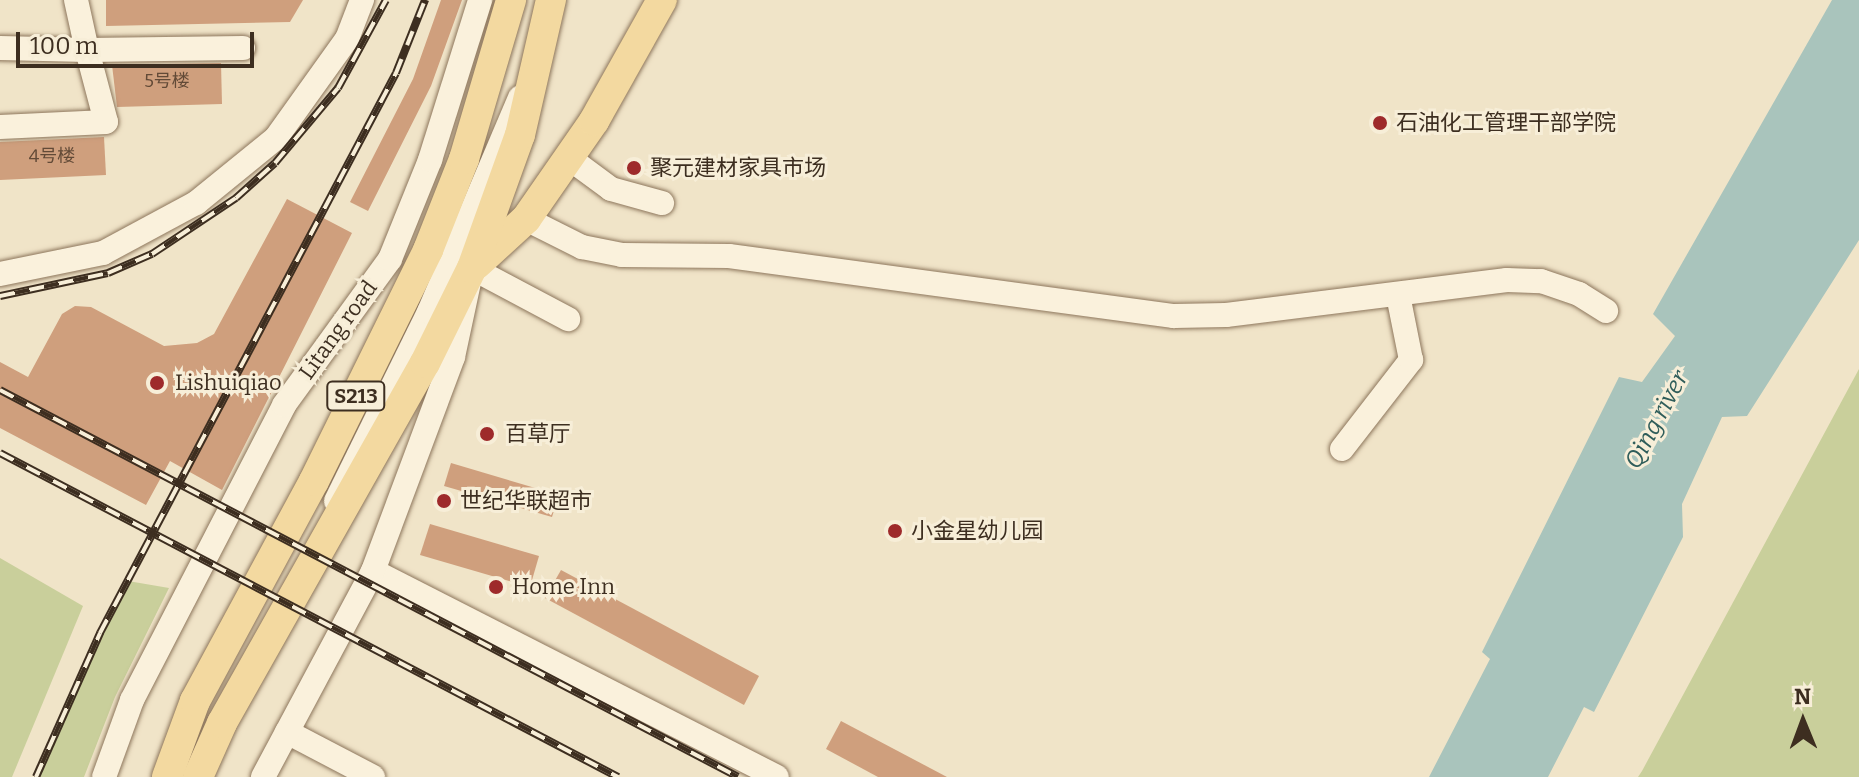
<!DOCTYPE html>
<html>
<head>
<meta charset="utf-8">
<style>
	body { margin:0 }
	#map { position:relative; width:1859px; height:777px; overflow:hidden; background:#f0e4c8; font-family:Bitter,"Noto Sans SC",serif }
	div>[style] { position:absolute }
	.green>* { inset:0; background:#c9cf9b }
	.water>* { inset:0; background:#a9c4bc }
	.building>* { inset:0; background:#cf9f7d }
	.roads { filter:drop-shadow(0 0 2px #8d765c) drop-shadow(0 0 2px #8d765c) }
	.minor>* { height:24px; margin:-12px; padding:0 12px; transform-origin:12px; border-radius:12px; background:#faf1dc }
	.major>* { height:30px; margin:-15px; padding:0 15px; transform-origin:15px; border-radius:15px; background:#f3d9a0 }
	.rail>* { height:8px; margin-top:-4px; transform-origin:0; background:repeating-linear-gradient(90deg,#f7eed8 0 15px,#3d2e20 0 30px); box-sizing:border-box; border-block:2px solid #3d2e20 }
	.dots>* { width:22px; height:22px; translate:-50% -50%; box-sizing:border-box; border:4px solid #f7eed8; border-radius:50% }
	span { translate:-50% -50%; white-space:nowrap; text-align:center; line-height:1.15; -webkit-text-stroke:6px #f7eed8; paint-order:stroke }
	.number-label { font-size:18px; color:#624a37 }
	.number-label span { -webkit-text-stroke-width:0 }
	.shield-label span { padding:2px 6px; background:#f7eed8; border:2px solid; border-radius:6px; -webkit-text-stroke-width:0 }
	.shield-label { font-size:20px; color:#3d2e20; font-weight:700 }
	.poi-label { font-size:22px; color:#3d2e20 }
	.left { translate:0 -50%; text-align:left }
	.street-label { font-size:22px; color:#3d2e20 }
	.water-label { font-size:24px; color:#2f5d5a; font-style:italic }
	.north { position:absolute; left:1763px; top:681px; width:80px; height:80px; -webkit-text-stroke:6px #f7eed8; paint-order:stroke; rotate:359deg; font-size:22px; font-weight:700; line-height:32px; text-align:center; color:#3d2e20 }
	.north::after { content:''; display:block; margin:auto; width:28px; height:36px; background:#3d2e20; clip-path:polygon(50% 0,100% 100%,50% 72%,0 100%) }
	.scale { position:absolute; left:16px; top:32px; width:238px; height:36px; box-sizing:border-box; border:4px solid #3d2e20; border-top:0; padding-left:10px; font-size:24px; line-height:28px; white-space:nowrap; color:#3d2e20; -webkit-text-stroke:6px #f7eed8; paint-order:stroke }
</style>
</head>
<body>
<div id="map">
	<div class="green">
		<i style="clip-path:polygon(1859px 369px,1859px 777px,1638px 777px,1642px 771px)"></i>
		<i style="clip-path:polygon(0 558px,83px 606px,12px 777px,0 777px)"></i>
		<i style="clip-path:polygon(128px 581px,169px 588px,115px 697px,84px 777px,36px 777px,76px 681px)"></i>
	</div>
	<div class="water">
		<i style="clip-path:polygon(1832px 0,1859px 0,1859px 240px,1747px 416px,1722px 417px,1682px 504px,1683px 537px,1594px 712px,1584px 707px,1548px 777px,1429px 777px,1490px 659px,1482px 652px,1619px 377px,1642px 382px,1675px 336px,1653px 314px)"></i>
	</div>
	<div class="building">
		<i style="clip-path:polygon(106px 0,303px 0,290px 22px,106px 26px)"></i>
		<i style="clip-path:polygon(441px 0,462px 0,431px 86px,368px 211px,350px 202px,413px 79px)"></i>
		<i style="clip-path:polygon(221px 63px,222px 104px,117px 107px,112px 65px)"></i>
		<i style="clip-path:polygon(104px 137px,106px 175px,0 180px,0 142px)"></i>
		<i style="clip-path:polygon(287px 199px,352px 233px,222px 490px,170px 461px,146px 505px,0 428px,0 362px,28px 377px,62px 314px,75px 306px,91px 307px,164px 346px,197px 343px,214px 334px)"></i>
		<i style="clip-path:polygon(451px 463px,559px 495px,552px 517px,444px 486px)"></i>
		<i style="clip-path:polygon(430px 524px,539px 556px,530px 587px,420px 555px)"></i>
		<i style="clip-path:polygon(561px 570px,759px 676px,744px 705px,545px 598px)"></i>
		<i style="clip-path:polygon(841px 721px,947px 777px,878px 777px,826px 749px)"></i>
	</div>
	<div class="roads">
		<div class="minor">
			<i style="left:76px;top:0;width:51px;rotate:77.6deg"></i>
			<i style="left:87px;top:50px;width:156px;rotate:-0.7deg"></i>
			<i style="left:0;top:48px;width:87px;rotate:1.3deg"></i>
			<i style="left:87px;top:50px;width:74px;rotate:75.2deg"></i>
			<i style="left:106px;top:122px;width:106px;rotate:177.3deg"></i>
			<i style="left:569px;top:158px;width:52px;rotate:36.4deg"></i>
			<i style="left:611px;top:189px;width:53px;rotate:15.4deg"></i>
			<i style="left:526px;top:219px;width:63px;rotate:26.6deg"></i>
			<i style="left:582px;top:247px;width:41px;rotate:11.3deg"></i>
			<i style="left:622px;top:255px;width:107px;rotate:0.5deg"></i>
			<i style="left:729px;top:256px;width:449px;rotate:7.7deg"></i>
			<i style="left:1174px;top:316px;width:52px;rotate:-1.1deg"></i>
			<i style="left:1226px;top:315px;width:283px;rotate:-7.1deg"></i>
			<i style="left:1507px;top:280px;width:34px;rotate:2deg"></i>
			<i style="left:1541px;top:281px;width:40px;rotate:18.9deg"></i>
			<i style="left:1579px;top:294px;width:32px;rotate:32deg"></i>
			<i style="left:0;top:274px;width:105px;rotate:-11.5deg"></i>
			<i style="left:103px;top:253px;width:106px;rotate:-28.3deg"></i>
			<i style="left:196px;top:203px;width:103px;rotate:-39.1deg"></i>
			<i style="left:276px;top:138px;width:122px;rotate:-54.4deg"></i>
			<i style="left:347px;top:39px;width:42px;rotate:-69deg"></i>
			<i style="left:1342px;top:449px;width:113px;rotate:-52.2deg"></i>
			<i style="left:1411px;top:360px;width:66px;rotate:-101.3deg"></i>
			<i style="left:336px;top:501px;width:211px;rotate:-63.8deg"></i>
			<i style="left:429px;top:312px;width:233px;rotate:-67deg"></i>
			<i style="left:373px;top:571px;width:453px;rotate:27deg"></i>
			<i style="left:287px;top:732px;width:97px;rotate:27.6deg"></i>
			<i style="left:104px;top:777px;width:82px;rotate:-70deg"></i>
			<i style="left:132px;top:700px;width:332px;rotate:-62.7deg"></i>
			<i style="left:284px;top:405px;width:180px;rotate:-54deg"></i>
			<i style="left:390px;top:259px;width:107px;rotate:-68deg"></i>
			<i style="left:430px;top:160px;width:168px;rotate:-72.6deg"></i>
			<i style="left:263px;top:777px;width:234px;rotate:-61.9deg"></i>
			<i style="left:373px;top:571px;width:228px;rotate:-69.5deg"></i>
			<i style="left:453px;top:357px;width:91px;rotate:-77.9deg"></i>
			<i style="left:472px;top:268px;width:109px;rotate:28deg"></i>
		</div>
		<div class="major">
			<i style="left:477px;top:264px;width:67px;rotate:-42.6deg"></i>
			<i style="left:526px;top:219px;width:119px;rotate:-55.2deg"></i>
			<i style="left:594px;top:121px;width:139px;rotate:-60.7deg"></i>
			<i style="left:167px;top:777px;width:81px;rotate:-69.8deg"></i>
			<i style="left:195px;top:701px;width:250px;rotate:-61.6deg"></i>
			<i style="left:314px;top:481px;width:258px;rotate:-63.7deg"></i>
			<i style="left:428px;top:250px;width:98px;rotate:-68.4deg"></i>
			<i style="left:464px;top:159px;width:166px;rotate:-73.5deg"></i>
			<i style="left:198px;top:777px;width:59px;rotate:-66deg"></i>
			<i style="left:222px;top:723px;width:413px;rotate:-60.6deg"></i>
			<i style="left:425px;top:363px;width:106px;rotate:-63.7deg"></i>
			<i style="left:472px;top:268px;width:141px;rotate:-70.2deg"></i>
			<i style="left:520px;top:135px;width:139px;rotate:-77.1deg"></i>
		</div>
	</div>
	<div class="rail">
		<i style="left:0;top:296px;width:110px;rotate:-12deg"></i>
		<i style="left:108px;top:273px;width:48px;rotate:-23.4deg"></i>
		<i style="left:152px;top:254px;width:101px;rotate:-33.7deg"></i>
		<i style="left:236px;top:198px;width:52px;rotate:-41.9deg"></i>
		<i style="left:275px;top:163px;width:98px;rotate:-50deg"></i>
		<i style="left:338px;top:88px;width:100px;rotate:-61.4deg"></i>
		<i style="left:0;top:390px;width:833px;rotate:27.67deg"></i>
		<i style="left:0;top:453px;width:698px;rotate:27.67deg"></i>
		<i style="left:36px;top:777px;width:158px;rotate:-66deg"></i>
		<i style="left:100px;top:633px;width:633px;rotate:-62.14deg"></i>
		<i style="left:396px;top:73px;width:79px;rotate:-68.3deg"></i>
	</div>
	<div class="dots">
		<i style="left:1380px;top:123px;background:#9e2a2b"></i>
		<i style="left:634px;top:168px;background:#9e2a2b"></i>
		<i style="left:157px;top:383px;background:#9e2a2b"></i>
		<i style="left:487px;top:434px;background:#9e2a2b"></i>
		<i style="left:444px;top:501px;background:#9e2a2b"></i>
		<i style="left:895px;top:531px;background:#9e2a2b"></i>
		<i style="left:496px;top:587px;background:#9e2a2b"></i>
	</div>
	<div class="number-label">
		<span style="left:167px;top:81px">5号楼</span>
		<span style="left:52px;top:156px">4号楼</span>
	</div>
	<div class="shield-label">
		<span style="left:356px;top:396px">S213</span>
	</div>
	<div class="poi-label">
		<span class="left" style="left:1396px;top:123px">石油化工管理干部学院</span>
		<span class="left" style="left:650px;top:168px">聚元建材家具市场</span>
		<span class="left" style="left:175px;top:383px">Lishuiqiao</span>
		<span class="left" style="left:505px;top:434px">百草厅</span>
		<span class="left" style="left:460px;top:501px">世纪华联超市</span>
		<span class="left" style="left:911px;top:531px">小金星幼儿园</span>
		<span class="left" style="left:512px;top:587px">Home Inn</span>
	</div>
	<div class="street-label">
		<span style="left:338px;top:330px;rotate:-54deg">Litang road</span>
	</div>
	<div class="water-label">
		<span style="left:1657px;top:420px;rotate:-62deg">Qing river</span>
	</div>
	<div class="north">N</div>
	<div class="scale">100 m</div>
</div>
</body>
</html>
